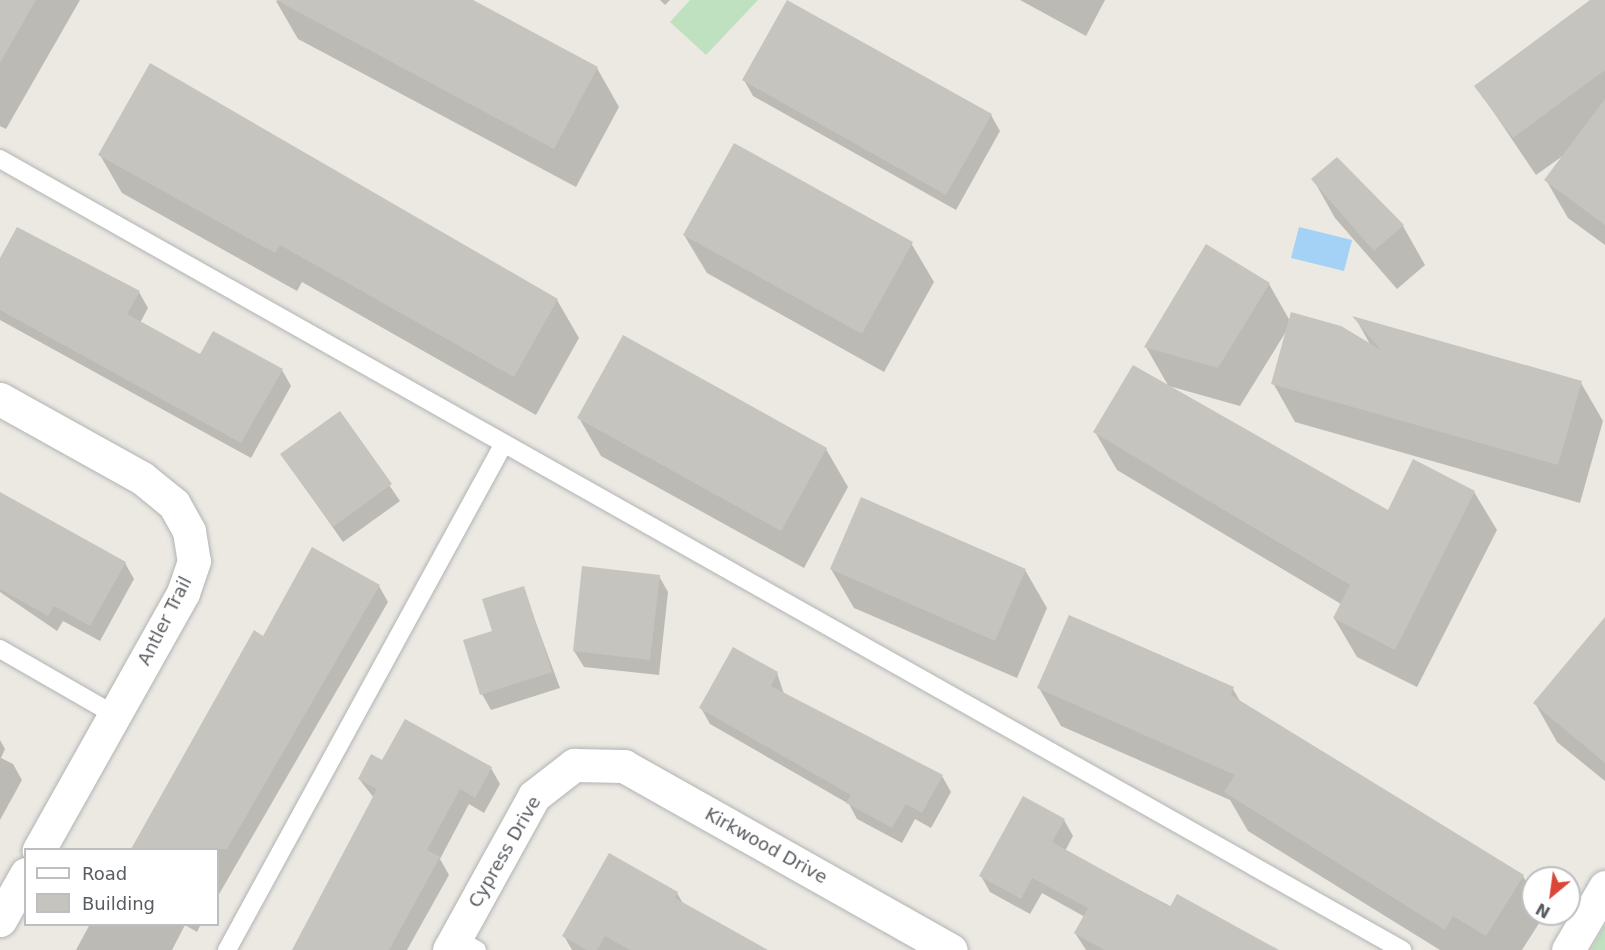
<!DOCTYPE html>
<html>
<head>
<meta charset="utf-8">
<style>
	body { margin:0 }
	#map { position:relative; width:1605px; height:950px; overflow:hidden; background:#ebe9e1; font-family:"DejaVu Sans",sans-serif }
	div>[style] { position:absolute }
	.green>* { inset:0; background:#bfe1bf }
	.water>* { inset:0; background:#a4d2f7 }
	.shadow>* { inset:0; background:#0003 }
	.building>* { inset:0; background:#c6c4be }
	.roads { filter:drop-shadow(0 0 2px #b1b3b7) drop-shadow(0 0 2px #b1b3b7) }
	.service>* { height:18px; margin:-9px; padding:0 9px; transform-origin:9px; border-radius:9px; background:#fff }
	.minor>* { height:33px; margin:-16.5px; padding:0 16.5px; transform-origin:16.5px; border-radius:16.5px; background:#fff }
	span { translate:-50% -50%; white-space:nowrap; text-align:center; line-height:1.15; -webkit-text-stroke:5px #fff; paint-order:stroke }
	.street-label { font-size:18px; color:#595c60 }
	.legend { position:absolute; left:24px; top:848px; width:195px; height:78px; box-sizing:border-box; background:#fff; border:2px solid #bdbebf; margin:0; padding:8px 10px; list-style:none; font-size:18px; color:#595c60 }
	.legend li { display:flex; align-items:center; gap:12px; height:30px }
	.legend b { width:30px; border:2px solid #bdbebf }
	.north { position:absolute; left:1521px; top:866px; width:60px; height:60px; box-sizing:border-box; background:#fff; border:2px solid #bdbebf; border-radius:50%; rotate:209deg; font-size:16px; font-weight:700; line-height:24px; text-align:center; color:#595c60 }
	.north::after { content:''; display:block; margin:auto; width:21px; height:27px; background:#da4638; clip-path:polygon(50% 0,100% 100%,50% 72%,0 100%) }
</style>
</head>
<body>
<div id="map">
	<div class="green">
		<i style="clip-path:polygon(690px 0,758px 0,706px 55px,670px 22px)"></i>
		<i style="clip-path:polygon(1605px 925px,1605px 950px,1591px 950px)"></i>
	</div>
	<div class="water">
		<i style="clip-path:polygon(1299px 227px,1352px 240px,1344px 271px,1291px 258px)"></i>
	</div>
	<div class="shadow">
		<i style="clip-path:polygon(0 0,80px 0,6px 129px,0 126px)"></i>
		<i style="clip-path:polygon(469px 0,597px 68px,619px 107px,576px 187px,298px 39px,276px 1px)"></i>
		<i style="clip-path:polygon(660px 0,670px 0,665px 5px)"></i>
		<i style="clip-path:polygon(1020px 0,1105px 0,1086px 36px)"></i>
		<i style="clip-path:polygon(1592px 0,1605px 0,1605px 245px,1568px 218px,1546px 180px,1564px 155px,1536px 175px,1476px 86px)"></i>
		<i style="clip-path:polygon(744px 80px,991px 115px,1000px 131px,956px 210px,753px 96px)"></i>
		<i style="clip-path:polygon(100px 155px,557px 300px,579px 338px,536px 415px,302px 282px,297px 291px,122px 193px)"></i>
		<i style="clip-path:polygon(1337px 159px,1403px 226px,1425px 265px,1397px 289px,1335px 218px,1313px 179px)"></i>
		<i style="clip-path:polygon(684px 235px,911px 243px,934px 282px,884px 372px,707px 273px)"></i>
		<i style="clip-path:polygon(0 261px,139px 292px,148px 308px,140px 323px,201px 357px,282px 370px,291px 386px,251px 458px,0 320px)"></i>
		<i style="clip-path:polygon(1269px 284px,1290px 321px,1371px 346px,1356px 319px,1581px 383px,1603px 421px,1580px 503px,1295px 422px,1273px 383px,1287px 330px,1240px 406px,1169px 386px,1388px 512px,1474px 492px,1497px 530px,1417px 687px,1357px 657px,1334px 618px,1341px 604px,1117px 470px,1095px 432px,1169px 387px,1146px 347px)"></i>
		<i style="clip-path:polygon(340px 413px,400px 501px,343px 542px,282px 455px)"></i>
		<i style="clip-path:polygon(579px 418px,826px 449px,848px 487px,804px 568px,601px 456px)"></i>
		<i style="clip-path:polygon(0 494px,125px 563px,134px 579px,100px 641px,63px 621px,57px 631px,0 592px)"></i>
		<i style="clip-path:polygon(831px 569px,1025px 570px,1047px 608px,1017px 678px,854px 608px)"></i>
		<i style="clip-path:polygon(659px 576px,668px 592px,659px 675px,584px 667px,574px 651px)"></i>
		<i style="clip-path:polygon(379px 586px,388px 602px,218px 896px,218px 850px,132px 850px,254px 632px,264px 638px)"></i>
		<i style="clip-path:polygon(523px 588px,560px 688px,491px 710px,482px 694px,494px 632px)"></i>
		<i style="clip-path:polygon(1605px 620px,1605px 781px,1557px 742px,1535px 703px)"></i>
		<i style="clip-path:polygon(777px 673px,784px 694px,942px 776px,951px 792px,931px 828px,915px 819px,902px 843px,857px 819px,849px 804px,710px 724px,701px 708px)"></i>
		<i style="clip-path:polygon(1039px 688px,1233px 689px,1241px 703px,1523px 876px,1533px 894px,1533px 914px,1545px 914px,1522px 950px,1440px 950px,1248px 831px,1230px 800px,1061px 726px)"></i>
		<i style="clip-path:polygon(0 740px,5px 749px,1px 758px,13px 764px,22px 780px,0 820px)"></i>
		<i style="clip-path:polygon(383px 762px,491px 768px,500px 784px,484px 813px,469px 804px,440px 859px,449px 875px,407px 950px,293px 950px,374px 798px,359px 779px)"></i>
		<i style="clip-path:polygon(1064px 820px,1073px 836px,1065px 851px,1254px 950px,1086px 950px,1075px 933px,1085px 917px,1042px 893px,1030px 914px,990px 892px,981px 876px)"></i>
		<i style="clip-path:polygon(677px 893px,684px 905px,765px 950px,572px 950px,564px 936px)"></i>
		<i style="clip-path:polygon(90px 924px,201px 924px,197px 932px,185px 925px,172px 950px,76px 950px)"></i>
	</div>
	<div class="building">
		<i style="clip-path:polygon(0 0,36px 0,0 63px)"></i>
		<i style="clip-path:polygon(276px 0,473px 0,598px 67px,554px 149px)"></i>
		<i style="clip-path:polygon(787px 0,992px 114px,946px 195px,742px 80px)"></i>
		<i style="clip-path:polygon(1590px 0,1605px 0,1605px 70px,1513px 138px,1474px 86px)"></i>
		<i style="clip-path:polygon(150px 63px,558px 299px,514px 377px,280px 245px,275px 253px,98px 155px)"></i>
		<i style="clip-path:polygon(1605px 99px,1605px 225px,1544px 180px)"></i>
		<i style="clip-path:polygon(734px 143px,913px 242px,862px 334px,683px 235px)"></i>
		<i style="clip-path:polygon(1337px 157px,1404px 225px,1374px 251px,1311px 179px)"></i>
		<i style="clip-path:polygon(17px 227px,140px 291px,127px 314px,200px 354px,213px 331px,283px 369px,241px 443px,0 310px,0 258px)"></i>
		<i style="clip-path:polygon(1206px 244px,1270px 283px,1218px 368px,1144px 347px)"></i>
		<i style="clip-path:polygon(1291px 312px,1341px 326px,1381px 350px,1352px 316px,1582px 381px,1558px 465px,1271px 384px)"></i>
		<i style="clip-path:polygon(623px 335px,827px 448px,781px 531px,577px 418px)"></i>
		<i style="clip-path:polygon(1133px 365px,1388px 510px,1413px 459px,1475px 491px,1395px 650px,1333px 618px,1350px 585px,1093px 432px)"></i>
		<i style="clip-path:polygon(340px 411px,392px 484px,333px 527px,280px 454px)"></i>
		<i style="clip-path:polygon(0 492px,126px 562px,90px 626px,54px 606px,48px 616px,0 589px)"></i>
		<i style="clip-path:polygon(861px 497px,1026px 569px,995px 641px,830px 569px)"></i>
		<i style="clip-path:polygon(312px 547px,380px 585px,227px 849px,131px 849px,254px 630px,263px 636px)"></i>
		<i style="clip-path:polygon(582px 566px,660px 575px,650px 660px,573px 651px)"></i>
		<i style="clip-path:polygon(524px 586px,552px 672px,480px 695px,463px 640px,492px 631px,482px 599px)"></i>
		<i style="clip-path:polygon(1069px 615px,1234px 687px,1231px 695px,1524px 875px,1486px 936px,1453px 916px,1445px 930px,1224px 792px,1235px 775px,1037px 688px)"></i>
		<i style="clip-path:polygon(1605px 617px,1605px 763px,1533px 703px)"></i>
		<i style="clip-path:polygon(733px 647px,778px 672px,771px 686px,943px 775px,922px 813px,906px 804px,892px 828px,846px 803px,851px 795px,699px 708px)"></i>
		<i style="clip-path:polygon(405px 719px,492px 767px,475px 798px,460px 789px,427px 850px,440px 857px,389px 950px,292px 950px,377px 789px,358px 779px,371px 754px,382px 760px)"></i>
		<i style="clip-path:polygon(1023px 796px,1065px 819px,1052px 842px,1170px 907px,1177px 894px,1279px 950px,1104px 950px,1074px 933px,1088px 908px,1032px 878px,1021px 899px,979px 876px)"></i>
		<i style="clip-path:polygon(609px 853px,678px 892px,675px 898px,768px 950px,630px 950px,605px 936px,597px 950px,587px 950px,562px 936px)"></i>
	</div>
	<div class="roads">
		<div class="service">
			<i style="left:0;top:159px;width:1610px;rotate:29.43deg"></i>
			<i style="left:0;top:649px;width:133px;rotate:29.9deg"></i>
			<i style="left:455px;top:938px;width:25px;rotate:29deg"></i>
			<i style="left:227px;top:950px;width:576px;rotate:-61.34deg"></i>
		</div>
		<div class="minor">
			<i style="left:0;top:399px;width:162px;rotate:29.1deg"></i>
			<i style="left:142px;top:478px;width:41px;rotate:39.1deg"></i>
			<i style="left:174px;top:504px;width:31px;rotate:61deg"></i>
			<i style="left:189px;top:531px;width:30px;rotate:81deg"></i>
			<i style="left:194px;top:561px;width:34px;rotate:109deg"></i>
			<i style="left:183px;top:593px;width:295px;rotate:119.3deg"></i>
			<i style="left:0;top:920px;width:53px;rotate:-60.5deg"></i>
			<i style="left:449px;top:950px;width:176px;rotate:-61.1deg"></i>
			<i style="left:534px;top:796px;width:51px;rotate:-37.8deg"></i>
			<i style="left:574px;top:765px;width:50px;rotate:1.1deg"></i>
			<i style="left:624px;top:766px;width:375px;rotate:29.4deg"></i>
			<i style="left:1568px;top:950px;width:73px;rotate:-59.6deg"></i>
		</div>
	</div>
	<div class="street-label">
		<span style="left:165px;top:621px;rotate:-63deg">Antler Trail</span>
		<span style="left:766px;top:846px;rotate:29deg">Kirkwood Drive</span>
		<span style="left:505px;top:852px;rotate:-60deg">Cypress Drive</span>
	</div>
	<ul class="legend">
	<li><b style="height:8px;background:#fff"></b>Road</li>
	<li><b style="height:16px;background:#c6c4be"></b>Building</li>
	</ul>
	<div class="north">N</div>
</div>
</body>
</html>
